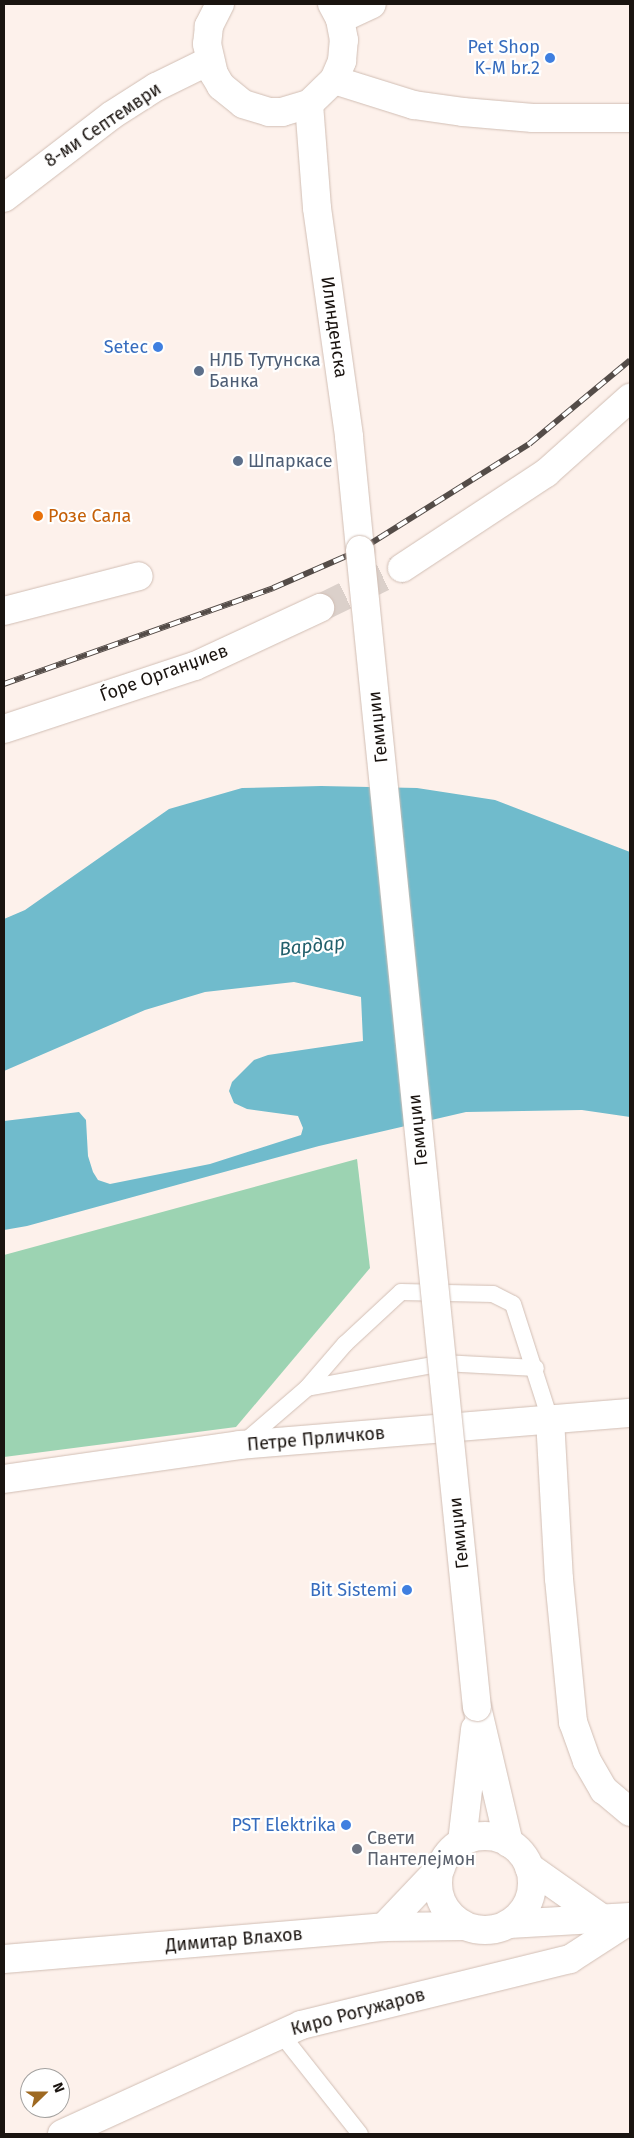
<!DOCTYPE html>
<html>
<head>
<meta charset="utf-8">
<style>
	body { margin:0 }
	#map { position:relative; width:634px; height:2138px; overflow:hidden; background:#fdf1eb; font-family:"Fira Sans",sans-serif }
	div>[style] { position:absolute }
	.green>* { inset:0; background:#9cd3b2 }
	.water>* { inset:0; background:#70bbcc }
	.minor-tunnel>* { height:28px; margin-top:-14px; transform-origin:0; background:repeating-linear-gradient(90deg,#dbd0ca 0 28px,transparent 0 42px) }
	.roads { filter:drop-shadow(0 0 1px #d1beb4) drop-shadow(0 0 1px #d1beb4) }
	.service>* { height:16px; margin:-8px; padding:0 8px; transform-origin:8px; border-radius:8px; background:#fff }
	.minor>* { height:28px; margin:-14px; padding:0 14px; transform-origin:14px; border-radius:14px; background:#fff }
	.secondary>* { height:28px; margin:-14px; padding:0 14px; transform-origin:14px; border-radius:14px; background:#fff }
	.secondary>.ring { margin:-14px; padding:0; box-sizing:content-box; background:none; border:28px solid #fff; border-radius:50% }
	.rail>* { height:5.5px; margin-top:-2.75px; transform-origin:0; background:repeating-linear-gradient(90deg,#fff 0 11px,#544c48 0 22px); box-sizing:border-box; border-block:1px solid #544c48 }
	.bridges { filter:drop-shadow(0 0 1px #d1beb4) drop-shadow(0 0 1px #d1beb4) }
	.secondary-bridge>* { height:28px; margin:-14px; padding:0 14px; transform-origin:14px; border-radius:14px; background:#fff }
	.dots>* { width:14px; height:14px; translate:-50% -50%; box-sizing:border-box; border:2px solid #fff; border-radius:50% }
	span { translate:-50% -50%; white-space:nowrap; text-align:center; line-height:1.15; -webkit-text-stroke:4.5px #fff; paint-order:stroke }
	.shop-label { font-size:18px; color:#366cbe }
	.right { translate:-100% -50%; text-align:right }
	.street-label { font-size:18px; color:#1a1410 }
	.service-label { font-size:18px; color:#4e5e75 }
	.left { translate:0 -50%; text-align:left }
	.food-label { font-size:18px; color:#c56008 }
	.worship-label { font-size:18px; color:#5b616d }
	.water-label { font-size:19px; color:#215f6b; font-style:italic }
	.frame { position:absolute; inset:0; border:5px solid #1a1410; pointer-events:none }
	.north { position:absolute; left:20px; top:2068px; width:50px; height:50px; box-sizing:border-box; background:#fff; border:1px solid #a3a19f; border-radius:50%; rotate:68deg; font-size:14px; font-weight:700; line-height:20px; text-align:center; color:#1a1410 }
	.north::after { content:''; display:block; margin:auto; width:18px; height:22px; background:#9e6921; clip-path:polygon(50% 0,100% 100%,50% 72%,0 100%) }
</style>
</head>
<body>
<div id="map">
	<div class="green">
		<i style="clip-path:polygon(357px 1159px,370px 1268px,236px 1427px,4px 1457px,4px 1255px)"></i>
	</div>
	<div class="water">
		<i style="clip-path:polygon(321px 786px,417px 788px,495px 800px,630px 852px,630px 1117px,582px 1110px,466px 1112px,319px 1146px,27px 1226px,4px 1230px,4px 1121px,79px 1112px,86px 1120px,88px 1156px,93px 1172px,98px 1180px,110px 1184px,210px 1164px,301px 1135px,303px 1128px,298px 1116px,247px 1109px,234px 1103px,229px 1091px,232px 1082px,254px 1060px,268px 1055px,363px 1041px,361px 997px,294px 982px,205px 992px,145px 1010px,4px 1071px,4px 919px,25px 910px,169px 809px,242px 788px)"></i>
	</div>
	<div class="minor-tunnel">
		<i style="left:320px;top:608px;width:91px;rotate:-26deg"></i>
	</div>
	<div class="roads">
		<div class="service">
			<i style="left:307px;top:1388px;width:138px;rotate:-10.4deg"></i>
			<i style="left:443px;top:1363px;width:93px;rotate:3.1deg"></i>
			<i style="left:242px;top:1444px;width:86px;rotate:-40.7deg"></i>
			<i style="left:307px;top:1388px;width:58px;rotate:-49.2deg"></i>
			<i style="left:345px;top:1344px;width:76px;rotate:-42.9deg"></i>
			<i style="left:401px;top:1292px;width:92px;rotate:1.2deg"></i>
			<i style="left:493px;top:1294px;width:22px;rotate:27deg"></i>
			<i style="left:513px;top:1304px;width:121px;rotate:72.2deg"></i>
			<i style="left:281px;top:2034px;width:127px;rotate:51.7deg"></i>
		</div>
		<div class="minor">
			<i style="left:334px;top:80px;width:84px;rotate:17.4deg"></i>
			<i style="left:414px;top:105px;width:49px;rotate:8.1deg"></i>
			<i style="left:463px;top:112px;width:70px;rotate:4.9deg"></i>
			<i style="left:533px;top:118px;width:97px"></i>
			<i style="left:402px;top:568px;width:173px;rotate:-33.4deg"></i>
			<i style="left:546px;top:473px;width:113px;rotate:-41.8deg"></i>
			<i style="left:4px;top:611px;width:139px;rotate:-14.5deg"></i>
			<i style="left:4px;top:729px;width:201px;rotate:-18.3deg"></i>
			<i style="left:195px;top:666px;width:138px;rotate:-24.9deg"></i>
			<i style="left:550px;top:1419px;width:160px;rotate:86.8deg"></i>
			<i style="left:559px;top:1579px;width:144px;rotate:84.4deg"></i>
			<i style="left:573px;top:1722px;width:41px;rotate:70.3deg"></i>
			<i style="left:587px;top:1761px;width:34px;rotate:60deg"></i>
			<i style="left:604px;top:1790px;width:34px;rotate:40deg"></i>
			<i style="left:4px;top:1479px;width:238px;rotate:-8.2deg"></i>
			<i style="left:240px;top:1445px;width:391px;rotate:-4.7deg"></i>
			<i style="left:384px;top:1927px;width:83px;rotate:-46.5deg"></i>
			<i style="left:4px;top:1959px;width:381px;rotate:-4.8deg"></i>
			<i style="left:384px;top:1927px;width:81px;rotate:-0.7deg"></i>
			<i style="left:62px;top:2134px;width:263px;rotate:-24.5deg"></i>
			<i style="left:301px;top:2025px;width:277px;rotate:-13.8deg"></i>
			<i style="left:570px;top:1959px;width:72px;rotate:-33deg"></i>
		</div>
		<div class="secondary">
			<i style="left:220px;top:4px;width:25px;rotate:117deg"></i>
			<i style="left:209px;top:26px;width:18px;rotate:96deg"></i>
			<i style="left:207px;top:44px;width:31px;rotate:77deg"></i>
			<i style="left:214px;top:74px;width:14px;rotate:60deg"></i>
			<i style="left:221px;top:86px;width:28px;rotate:39deg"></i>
			<i style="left:243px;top:104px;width:27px;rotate:17deg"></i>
			<i style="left:269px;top:112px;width:13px"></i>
			<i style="left:282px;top:112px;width:28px;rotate:-17deg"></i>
			<i style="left:309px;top:104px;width:35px;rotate:-44deg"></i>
			<i style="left:334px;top:80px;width:21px;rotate:-67deg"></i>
			<i style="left:342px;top:61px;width:21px;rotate:-85deg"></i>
			<i style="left:344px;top:40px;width:21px;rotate:-101deg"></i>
			<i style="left:340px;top:19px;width:17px;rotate:-118deg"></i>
			<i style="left:340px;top:19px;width:35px;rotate:-25deg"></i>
			<i style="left:309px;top:104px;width:104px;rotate:85.6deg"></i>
			<i style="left:317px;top:208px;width:231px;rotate:82deg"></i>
			<i style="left:349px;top:437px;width:114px;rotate:84.4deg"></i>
			<i style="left:4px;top:198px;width:136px;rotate:-37.5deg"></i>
			<i style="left:112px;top:115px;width:52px;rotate:-32.5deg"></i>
			<i style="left:156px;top:87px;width:59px;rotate:-26.1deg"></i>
			<i style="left:477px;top:1707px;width:140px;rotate:76.8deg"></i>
			<i class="ring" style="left:438px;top:1836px;width:66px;height:66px"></i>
			<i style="left:462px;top:1842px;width:114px;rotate:-83.4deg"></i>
			<i style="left:529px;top:1867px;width:92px;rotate:35.2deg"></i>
			<i style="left:509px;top:1924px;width:121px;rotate:-3.3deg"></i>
		</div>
	</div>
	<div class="rail">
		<i style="left:4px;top:684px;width:286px;rotate:-19.6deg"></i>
		<i style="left:273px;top:588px;width:95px;rotate:-23.6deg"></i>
		<i style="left:360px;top:550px;width:199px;rotate:-32.1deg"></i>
		<i style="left:529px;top:444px;width:131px;rotate:-39.7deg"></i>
	</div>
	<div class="bridges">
		<div class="secondary-bridge">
			<i style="left:360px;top:550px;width:1163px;rotate:84.23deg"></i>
		</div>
	</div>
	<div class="dots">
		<i style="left:550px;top:58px;background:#3f7fe0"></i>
		<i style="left:158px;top:347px;background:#3f7fe0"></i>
		<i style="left:199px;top:371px;background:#5c6f8a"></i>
		<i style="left:238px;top:461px;background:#5c6f8a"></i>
		<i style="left:38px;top:516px;background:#e8710a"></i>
		<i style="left:407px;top:1590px;background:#3f7fe0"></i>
		<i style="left:346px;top:1825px;background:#3f7fe0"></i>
		<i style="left:357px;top:1849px;background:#6b7280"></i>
	</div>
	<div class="shop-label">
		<span class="right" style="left:540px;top:58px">Pet Shop<br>K-M br.2</span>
		<span class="right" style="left:148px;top:347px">Setec</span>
		<span class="right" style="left:397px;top:1590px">Bit Sistemi</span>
		<span class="right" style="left:336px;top:1825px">PST Elektrika</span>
	</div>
	<div class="street-label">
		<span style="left:103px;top:125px;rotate:-34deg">8-ми Септември</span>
		<span style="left:334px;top:327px;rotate:82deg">Илинденска</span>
		<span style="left:164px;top:673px;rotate:-20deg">Ѓоре Органџиев</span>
		<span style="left:378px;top:727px;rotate:-96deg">Гемиџии</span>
		<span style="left:418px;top:1130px;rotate:-96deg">Гемиџии</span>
		<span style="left:316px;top:1439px;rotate:-5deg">Петре Прличков</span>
		<span style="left:459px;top:1533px;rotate:-96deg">Гемиџии</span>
		<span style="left:234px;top:1940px;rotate:-5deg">Димитар Влахов</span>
		<span style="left:358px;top:2012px;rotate:-15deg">Киро Рогужаров</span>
	</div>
	<div class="service-label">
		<span class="left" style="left:209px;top:371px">НЛБ Тутунска<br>Банка</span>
		<span class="left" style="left:248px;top:461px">Шпаркасе</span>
	</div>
	<div class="food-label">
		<span class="left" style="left:48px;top:516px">Розе Сала</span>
	</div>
	<div class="worship-label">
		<span class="left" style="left:367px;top:1849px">Свети<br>Пантелејмон</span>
	</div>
	<div class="water-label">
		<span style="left:312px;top:946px;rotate:-6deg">Вардар</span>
	</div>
	<div class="frame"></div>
	<div class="north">N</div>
</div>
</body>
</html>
